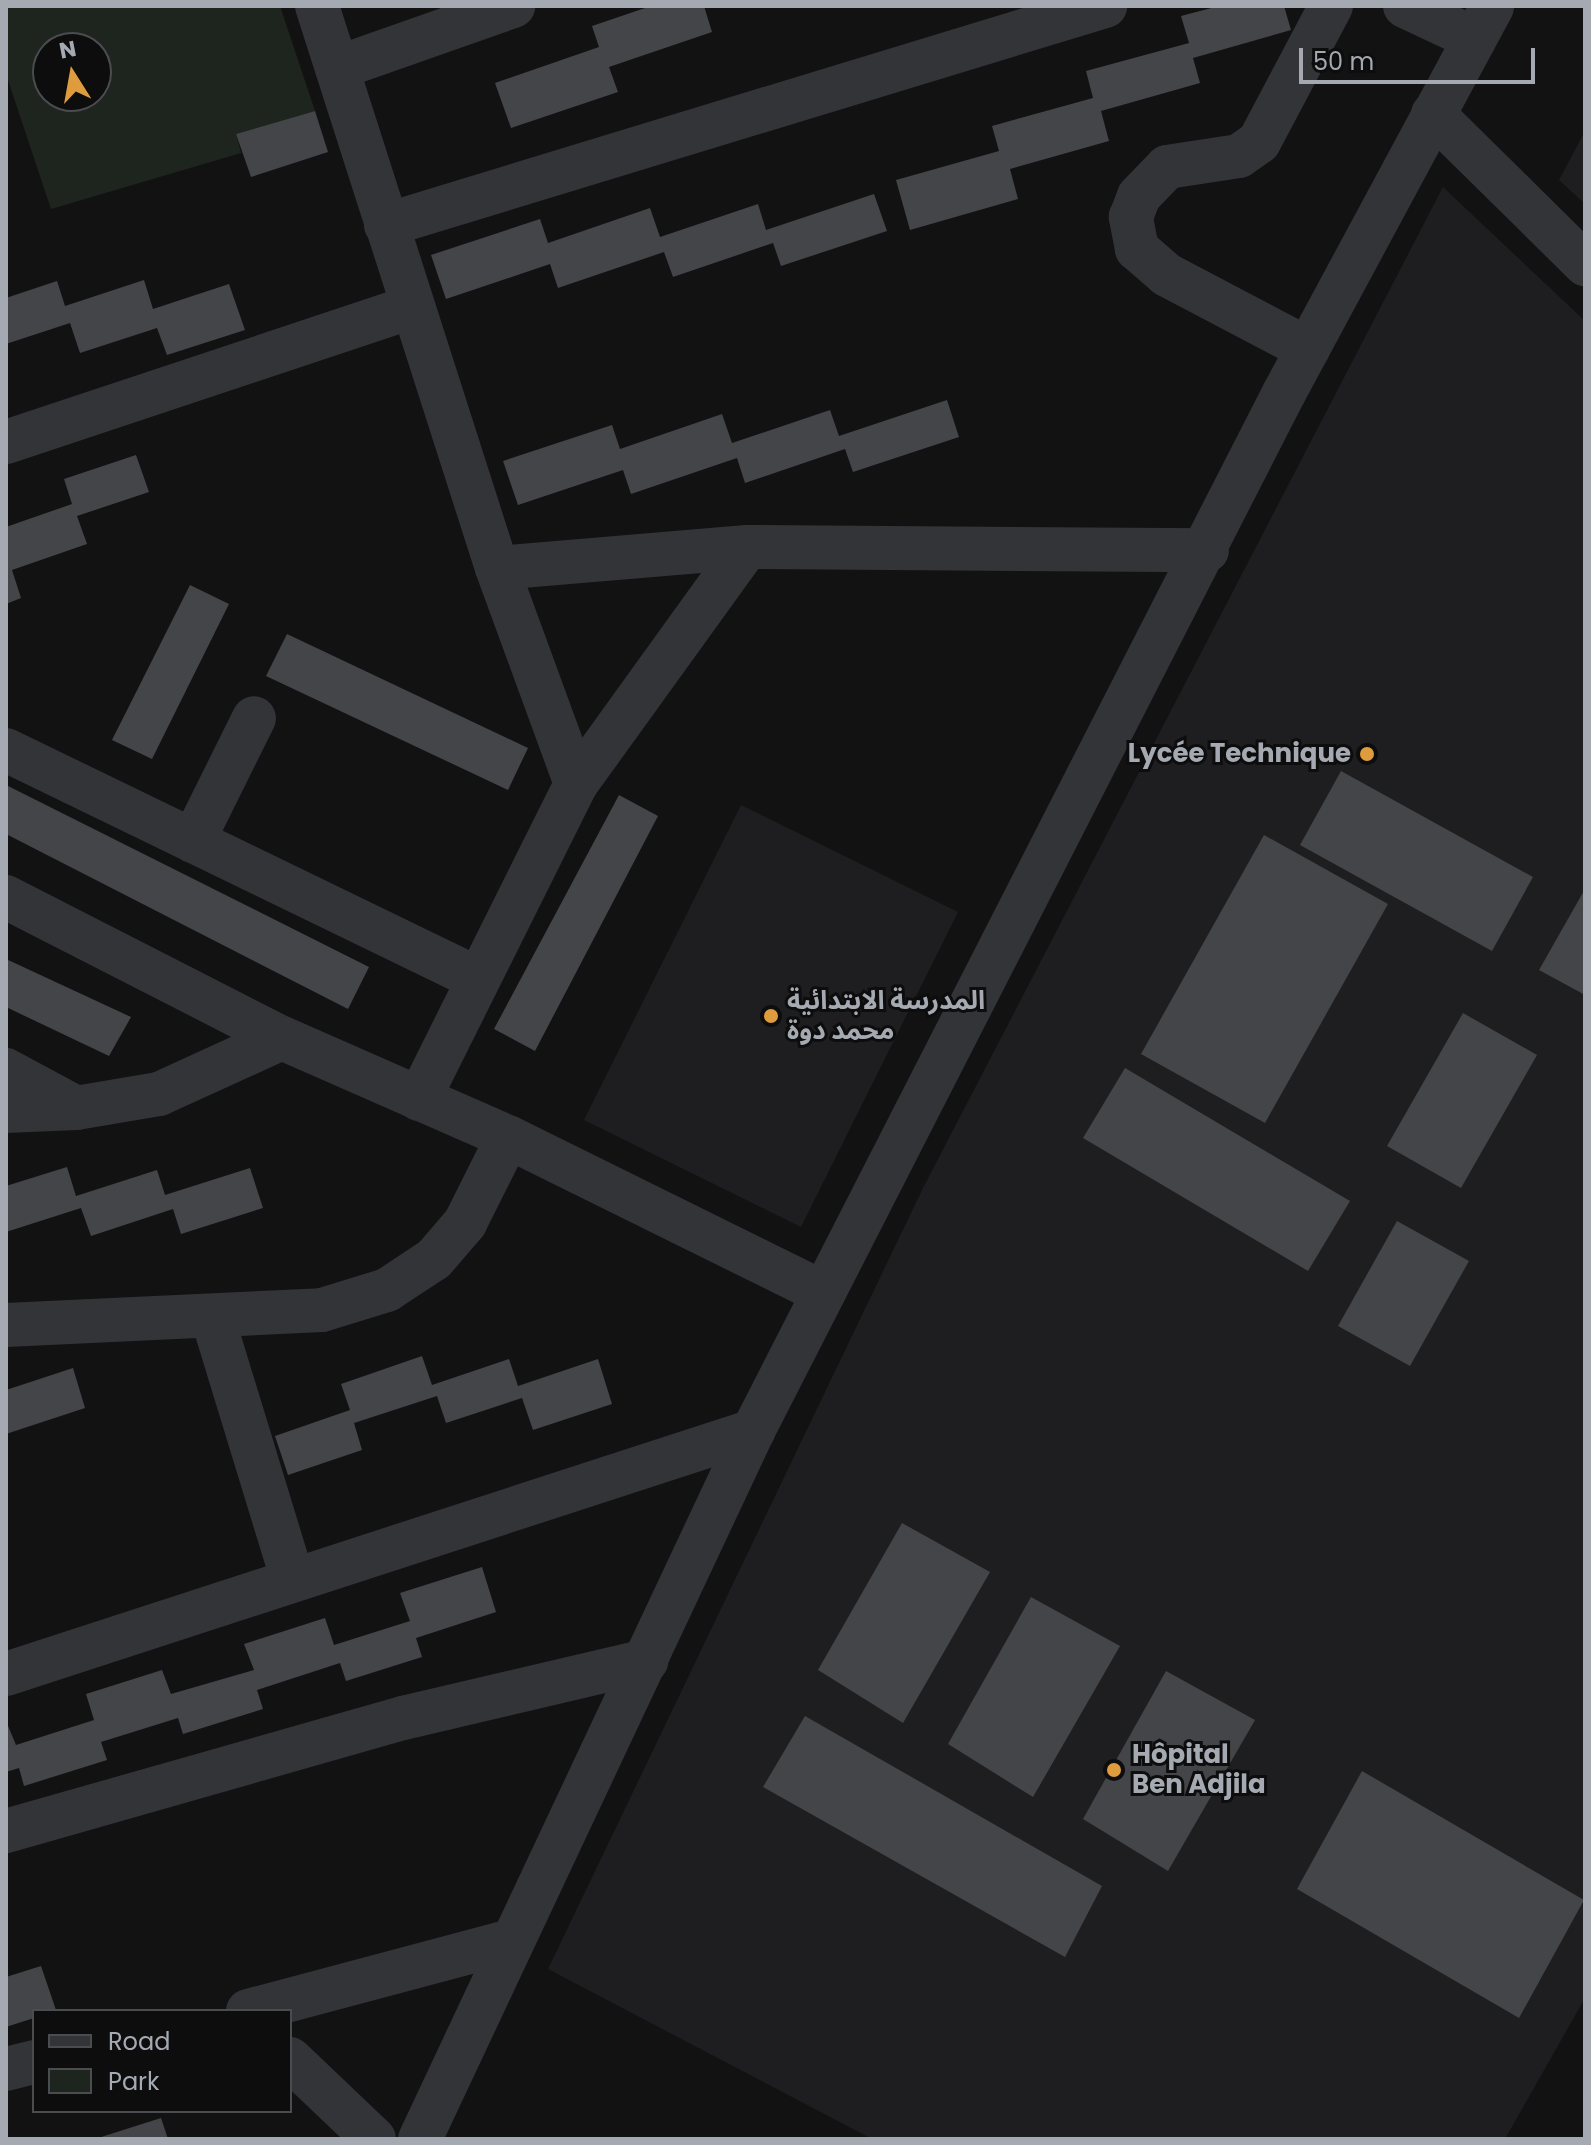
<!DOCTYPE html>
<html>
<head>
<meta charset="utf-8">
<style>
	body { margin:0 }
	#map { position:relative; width:1591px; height:2145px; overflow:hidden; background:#121213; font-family:Poppins,"Noto Sans Arabic",sans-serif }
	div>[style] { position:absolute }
	.built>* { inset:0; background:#1e1e20 }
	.green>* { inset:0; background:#1e251f }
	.building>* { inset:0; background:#444548 }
	.minor>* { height:44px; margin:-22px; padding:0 22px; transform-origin:22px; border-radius:22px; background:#333438 }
	.dots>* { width:22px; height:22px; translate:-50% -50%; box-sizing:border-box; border:4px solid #0d0d0e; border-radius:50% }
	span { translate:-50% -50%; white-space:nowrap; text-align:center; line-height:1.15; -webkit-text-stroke:6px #0d0d0e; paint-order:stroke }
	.poi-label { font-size:26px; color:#a5aab2; font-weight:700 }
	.right { translate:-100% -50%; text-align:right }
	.left { translate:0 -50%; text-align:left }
	.frame { position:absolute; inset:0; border:8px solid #a5aab2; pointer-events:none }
	.legend { position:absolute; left:32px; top:2009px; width:260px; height:104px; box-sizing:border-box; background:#0d0d0e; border:2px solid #4a4c50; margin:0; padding:10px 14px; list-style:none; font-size:24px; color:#a5aab2 }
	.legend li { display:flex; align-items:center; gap:16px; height:40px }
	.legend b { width:40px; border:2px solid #4a4c50 }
	.north { position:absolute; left:32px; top:32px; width:80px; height:80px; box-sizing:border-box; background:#0d0d0e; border:2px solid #4a4c50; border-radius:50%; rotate:349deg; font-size:22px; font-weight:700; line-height:32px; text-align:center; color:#a5aab2 }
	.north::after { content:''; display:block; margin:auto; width:28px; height:36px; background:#df9c3e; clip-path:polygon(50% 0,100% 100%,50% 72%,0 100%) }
	.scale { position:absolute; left:1299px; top:48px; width:236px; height:36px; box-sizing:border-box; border:4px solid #a5aab2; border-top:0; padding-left:10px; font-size:24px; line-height:28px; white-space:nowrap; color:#a5aab2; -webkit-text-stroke:6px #0d0d0e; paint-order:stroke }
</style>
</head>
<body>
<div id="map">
	<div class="built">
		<i style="clip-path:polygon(1585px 131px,1585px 204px,1559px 180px)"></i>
		<i style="clip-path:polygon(1443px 187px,1585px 321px,1585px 1998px,1505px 2139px,872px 2139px,548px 1969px,923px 1188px)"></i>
		<i style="clip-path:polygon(741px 805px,958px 912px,801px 1227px,584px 1120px)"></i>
	</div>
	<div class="green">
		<i style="clip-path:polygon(evenodd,6px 6px,280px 6px,315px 111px,236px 134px,241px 153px,51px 209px,6px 74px,6px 6px,48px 48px,96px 48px,96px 96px,48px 96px,48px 48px)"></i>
	</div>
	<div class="building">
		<i style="clip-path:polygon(651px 6px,704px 6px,712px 32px,609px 67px,618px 92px,511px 128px,495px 83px,599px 47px,592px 26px)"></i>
		<i style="clip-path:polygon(1219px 6px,1284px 6px,1291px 30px,1193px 58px,1200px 83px,1101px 111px,1109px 141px,1010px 169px,1018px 199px,910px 230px,896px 180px,999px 151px,992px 126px,1093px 98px,1086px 71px,1189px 43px,1181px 16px)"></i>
		<i style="clip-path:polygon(315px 111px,328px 152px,251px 177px,236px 134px)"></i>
		<i style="clip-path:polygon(874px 194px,887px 231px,781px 266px,773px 243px,673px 277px,664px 252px,558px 288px,550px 264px,446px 299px,431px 255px,540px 219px,548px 243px,650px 208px,660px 237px,758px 204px,766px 230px)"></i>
		<i style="clip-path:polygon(144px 280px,153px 309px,229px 284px,245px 330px,167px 355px,157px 328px,80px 353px,70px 323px,6px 344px,6px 298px,57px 281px,65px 306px)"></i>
		<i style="clip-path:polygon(947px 400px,959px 437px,853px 472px,845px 449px,745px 483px,737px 458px,631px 494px,623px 470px,518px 505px,503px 461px,612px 425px,620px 449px,722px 414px,732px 443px,830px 410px,839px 436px)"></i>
		<i style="clip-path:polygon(136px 455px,149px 492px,77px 516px,87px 544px,12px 570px,21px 598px,6px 604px,6px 527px,72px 504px,64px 479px)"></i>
		<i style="clip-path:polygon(190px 585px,229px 604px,152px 759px,112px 740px)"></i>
		<i style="clip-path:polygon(287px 634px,528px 748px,508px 790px,266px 676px)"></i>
		<i style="clip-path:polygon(1341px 771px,1533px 877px,1492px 951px,1300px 845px)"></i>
		<i style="clip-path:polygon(6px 785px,369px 967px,348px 1009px,6px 834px)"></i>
		<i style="clip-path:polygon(619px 795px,658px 816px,535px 1051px,494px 1029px)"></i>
		<i style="clip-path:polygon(1264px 835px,1388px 904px,1265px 1123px,1141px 1054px)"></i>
		<i style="clip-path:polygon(1585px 889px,1585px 995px,1539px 970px)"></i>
		<i style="clip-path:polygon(6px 959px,131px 1017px,109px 1056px,6px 1007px)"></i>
		<i style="clip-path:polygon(1463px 1013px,1537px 1055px,1461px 1188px,1387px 1146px)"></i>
		<i style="clip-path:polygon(1125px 1068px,1350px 1201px,1308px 1271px,1083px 1138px)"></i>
		<i style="clip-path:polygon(67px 1167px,76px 1196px,157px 1170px,165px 1195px,250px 1168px,263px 1208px,181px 1234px,173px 1209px,91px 1236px,81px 1208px,6px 1232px,6px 1186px)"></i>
		<i style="clip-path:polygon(1397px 1221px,1469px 1261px,1410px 1366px,1338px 1326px)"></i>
		<i style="clip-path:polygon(422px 1356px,432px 1385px,509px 1359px,518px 1386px,598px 1359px,612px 1404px,533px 1430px,522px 1398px,446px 1423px,437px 1396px,354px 1423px,362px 1450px,288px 1475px,275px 1436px,350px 1410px,341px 1384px)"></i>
		<i style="clip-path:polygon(73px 1368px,85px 1408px,6px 1434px,6px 1390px)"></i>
		<i style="clip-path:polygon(902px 1523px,990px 1572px,903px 1723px,818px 1670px)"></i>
		<i style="clip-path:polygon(482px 1567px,496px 1612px,416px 1638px,422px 1657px,346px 1681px,340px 1663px,257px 1690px,263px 1709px,183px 1734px,178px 1718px,101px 1742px,107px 1760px,24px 1786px,19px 1768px,6px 1772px,6px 1721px,16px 1745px,94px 1720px,86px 1694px,162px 1670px,171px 1694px,254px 1670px,244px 1644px,325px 1618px,334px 1645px,410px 1621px,400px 1593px)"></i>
		<i style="clip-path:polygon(1031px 1597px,1120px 1646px,1033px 1797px,948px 1744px)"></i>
		<i style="clip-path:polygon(1166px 1671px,1255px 1720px,1168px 1871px,1083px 1819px)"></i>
		<i style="clip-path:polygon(805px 1716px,1102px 1886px,1065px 1957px,763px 1787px)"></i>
		<i style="clip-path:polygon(1362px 1771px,1584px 1900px,1519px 2018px,1297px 1889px)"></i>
		<i style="clip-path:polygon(41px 1966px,56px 2010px,34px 2011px,34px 2018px,6px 2027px,6px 1977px)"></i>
		<i style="clip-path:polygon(161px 2118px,168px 2139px,98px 2139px,98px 2138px)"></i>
	</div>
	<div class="minor">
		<i style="left:317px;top:6px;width:590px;rotate:72.24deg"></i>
		<i style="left:497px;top:568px;width:230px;rotate:69.9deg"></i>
		<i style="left:576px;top:784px;width:352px;rotate:116.5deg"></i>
		<i style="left:1405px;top:6px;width:77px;rotate:25.2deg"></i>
		<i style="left:337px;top:68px;width:187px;rotate:-19.4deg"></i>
		<i style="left:1433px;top:114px;width:214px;rotate:44.6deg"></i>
		<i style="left:386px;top:225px;width:752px;rotate:-16.94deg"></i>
		<i style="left:1308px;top:349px;width:159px;rotate:-152.3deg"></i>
		<i style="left:1167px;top:275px;width:40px;rotate:-139deg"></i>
		<i style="left:1137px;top:249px;width:33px;rotate:-101deg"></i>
		<i style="left:1131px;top:217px;width:22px;rotate:-69deg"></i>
		<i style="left:1139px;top:196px;width:40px;rotate:-46deg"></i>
		<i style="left:1167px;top:167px;width:73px;rotate:-8.7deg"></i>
		<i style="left:1239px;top:156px;width:24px;rotate:-35deg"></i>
		<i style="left:1259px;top:142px;width:154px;rotate:-62.1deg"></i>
		<i style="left:6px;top:442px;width:427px;rotate:-18.4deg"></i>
		<i style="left:497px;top:568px;width:251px;rotate:-4.8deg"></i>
		<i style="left:747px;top:547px;width:460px;rotate:0.4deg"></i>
		<i style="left:6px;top:750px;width:525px;rotate:25.88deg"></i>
		<i style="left:576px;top:784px;width:292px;rotate:-54.2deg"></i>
		<i style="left:193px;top:841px;width:137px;rotate:-63.6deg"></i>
		<i style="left:6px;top:897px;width:310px;rotate:27.1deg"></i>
		<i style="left:282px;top:1038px;width:247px;rotate:23.7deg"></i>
		<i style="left:508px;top:1137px;width:352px;rotate:26.3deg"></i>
		<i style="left:6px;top:1070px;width:74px;rotate:28.3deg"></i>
		<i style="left:6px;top:1111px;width:70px;rotate:-2.5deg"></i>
		<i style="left:76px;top:1108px;width:84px;rotate:-9.6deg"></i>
		<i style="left:159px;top:1094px;width:135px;rotate:-24.5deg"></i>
		<i style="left:213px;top:1319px;width:273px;rotate:73deg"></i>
		<i style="left:6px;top:1325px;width:316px;rotate:-2.7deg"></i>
		<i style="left:322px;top:1310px;width:68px;rotate:-17.1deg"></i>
		<i style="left:387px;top:1290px;width:56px;rotate:-33.4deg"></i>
		<i style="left:434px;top:1259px;width:48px;rotate:-49.3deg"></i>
		<i style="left:465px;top:1223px;width:96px;rotate:-63.4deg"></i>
		<i style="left:6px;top:1674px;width:786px;rotate:-18.02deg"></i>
		<i style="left:6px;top:1831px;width:413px;rotate:-15.9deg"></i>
		<i style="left:403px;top:1718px;width:250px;rotate:-13.2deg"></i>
		<i style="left:248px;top:2011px;width:272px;rotate:-14.9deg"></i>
		<i style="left:290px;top:2059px;width:116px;rotate:43.6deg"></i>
		<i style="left:6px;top:2069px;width:29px;rotate:-14deg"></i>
		<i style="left:420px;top:2139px;width:782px;rotate:-64.81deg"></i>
		<i style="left:753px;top:1431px;width:1166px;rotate:-62.91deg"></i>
		<i style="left:1284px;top:393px;width:439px;rotate:-61.7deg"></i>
	</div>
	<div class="dots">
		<i style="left:1367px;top:754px;background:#df9c3e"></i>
		<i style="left:771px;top:1016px;background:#df9c3e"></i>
		<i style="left:1114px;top:1770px;background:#df9c3e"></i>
	</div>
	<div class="poi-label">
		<span class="right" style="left:1351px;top:754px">Lycée Technique</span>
		<span class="left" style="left:787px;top:1016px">المدرسة الابتدائية<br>محمد دوة</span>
		<span class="left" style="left:1132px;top:1770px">Hôpital<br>Ben Adjila</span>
	</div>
	<div class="frame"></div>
	<ul class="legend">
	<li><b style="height:10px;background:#333438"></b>Road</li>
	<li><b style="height:22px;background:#1e251f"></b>Park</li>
	</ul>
	<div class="north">N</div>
	<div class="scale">50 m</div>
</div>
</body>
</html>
